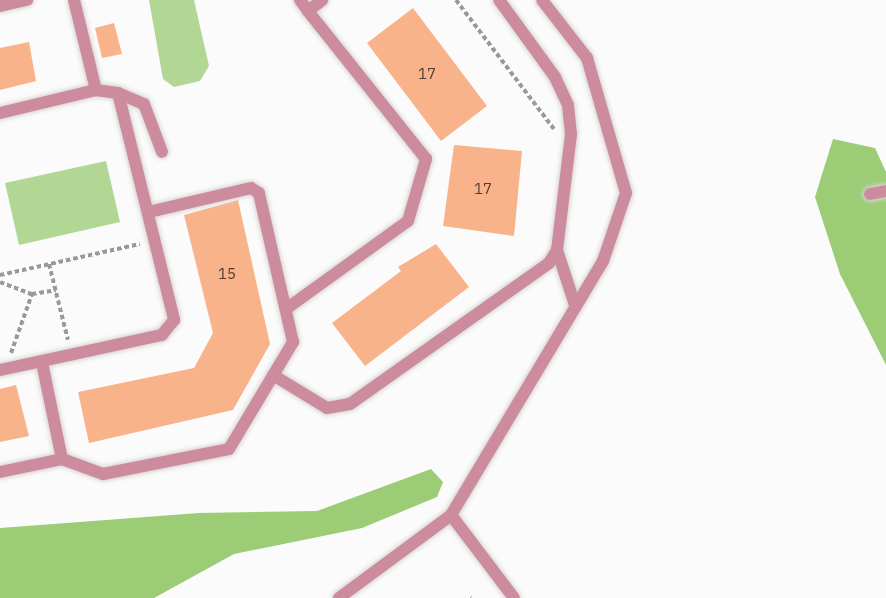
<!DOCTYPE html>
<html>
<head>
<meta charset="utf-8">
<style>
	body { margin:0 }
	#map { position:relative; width:886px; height:598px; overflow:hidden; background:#fbfbfb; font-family:"IBM Plex Sans",sans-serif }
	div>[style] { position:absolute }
	.green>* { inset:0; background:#b2d795 }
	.forest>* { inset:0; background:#9dcc77 }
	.building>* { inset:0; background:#f9b38a }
	.path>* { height:4px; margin-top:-2px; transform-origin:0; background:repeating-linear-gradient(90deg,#9d9895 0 4.5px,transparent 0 7.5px) }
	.roads { filter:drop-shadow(0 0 2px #d8d6d5) drop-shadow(0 0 2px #d8d6d5) }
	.service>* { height:12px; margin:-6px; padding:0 6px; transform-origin:6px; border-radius:6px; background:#cd8c9e }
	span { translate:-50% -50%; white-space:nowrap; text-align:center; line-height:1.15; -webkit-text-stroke:4.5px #fff; paint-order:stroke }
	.number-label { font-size:15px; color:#563c2e }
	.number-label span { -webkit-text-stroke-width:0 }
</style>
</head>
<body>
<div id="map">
	<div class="green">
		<i style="clip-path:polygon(149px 0,194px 0,209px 66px,200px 81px,174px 87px,163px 79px)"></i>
		<i style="clip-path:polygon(106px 161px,120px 222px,19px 245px,5px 183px)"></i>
	</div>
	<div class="forest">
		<i style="clip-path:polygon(833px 139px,875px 148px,886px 172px,886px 365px,840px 274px,815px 197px)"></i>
		<i style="clip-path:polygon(431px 469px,443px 482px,437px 497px,362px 528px,234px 554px,154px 598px,0 598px,0 528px,199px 513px,317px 511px)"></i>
	</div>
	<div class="building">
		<i style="clip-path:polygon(413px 8px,487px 106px,441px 141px,367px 43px)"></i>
		<i style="clip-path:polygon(114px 23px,122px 54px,102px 58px,95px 28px)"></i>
		<i style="clip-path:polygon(29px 42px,36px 81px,0 90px,0 48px)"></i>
		<i style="clip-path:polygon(454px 145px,522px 151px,514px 236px,443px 226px)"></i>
		<i style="clip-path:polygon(238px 200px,270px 344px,233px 410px,89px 443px,78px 392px,194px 368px,213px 333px,184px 215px)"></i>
		<i style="clip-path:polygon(436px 244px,469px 287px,365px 366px,332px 323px,401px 271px,398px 267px)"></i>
		<i style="clip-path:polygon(16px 385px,29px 436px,0 442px,0 389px)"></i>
	</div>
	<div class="path">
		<i style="left:456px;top:0;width:162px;rotate:52.8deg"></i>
		<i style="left:49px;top:264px;width:78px;rotate:76deg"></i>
		<i style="left:0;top:275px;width:143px;rotate:-12.5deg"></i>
		<i style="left:0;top:282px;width:34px;rotate:21deg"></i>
		<i style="left:11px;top:353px;width:63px;rotate:-70.4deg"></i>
		<i style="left:32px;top:294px;width:24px;rotate:-9deg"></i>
		<i style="left:470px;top:597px;width:1px;rotate:45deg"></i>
	</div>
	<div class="roads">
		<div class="service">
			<i style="left:74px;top:0;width:93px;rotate:76.3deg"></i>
			<i style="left:300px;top:0;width:14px;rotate:54deg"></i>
			<i style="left:308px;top:11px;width:18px;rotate:-38deg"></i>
			<i style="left:0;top:6px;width:28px;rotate:-13deg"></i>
			<i style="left:118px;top:93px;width:28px;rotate:23deg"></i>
			<i style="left:144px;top:104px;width:51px;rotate:69.4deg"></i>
			<i style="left:0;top:113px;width:99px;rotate:-13.5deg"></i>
			<i style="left:96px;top:90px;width:22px;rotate:8deg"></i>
			<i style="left:118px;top:93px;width:234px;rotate:76.1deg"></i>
			<i style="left:174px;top:320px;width:19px;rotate:129deg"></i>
			<i style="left:162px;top:335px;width:166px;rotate:167.8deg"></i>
			<i style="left:870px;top:194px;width:16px;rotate:-11deg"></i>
			<i style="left:557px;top:250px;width:58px;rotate:71.9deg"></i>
			<i style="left:286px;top:309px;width:150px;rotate:-35.8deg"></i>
			<i style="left:408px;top:221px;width:65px;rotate:-73.8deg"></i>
			<i style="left:426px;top:159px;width:189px;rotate:-128.6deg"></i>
			<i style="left:273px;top:375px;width:63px;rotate:31.4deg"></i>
			<i style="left:327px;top:408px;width:23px;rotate:-10deg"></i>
			<i style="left:350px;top:404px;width:244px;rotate:-35.3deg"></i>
			<i style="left:549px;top:263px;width:15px;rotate:-58deg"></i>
			<i style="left:557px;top:250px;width:117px;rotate:-83.1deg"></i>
			<i style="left:571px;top:134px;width:29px;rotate:-96deg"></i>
			<i style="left:568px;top:105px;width:31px;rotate:-115deg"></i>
			<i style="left:555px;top:77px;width:95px;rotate:-126deg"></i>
			<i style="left:62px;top:459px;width:44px;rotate:20.1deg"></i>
			<i style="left:103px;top:474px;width:128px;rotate:-11.2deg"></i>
			<i style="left:229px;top:449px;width:125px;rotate:-59.1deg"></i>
			<i style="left:293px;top:342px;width:153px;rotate:-102.9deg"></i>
			<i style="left:259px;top:193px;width:9px;rotate:-148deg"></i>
			<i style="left:251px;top:188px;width:105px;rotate:166.8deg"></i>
			<i style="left:0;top:472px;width:63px;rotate:-11.8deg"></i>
			<i style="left:62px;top:459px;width:99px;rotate:-101.7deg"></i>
			<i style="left:451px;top:515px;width:296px;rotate:-59.1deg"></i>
			<i style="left:603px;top:261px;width:72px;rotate:-71.3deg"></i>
			<i style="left:626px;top:193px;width:141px;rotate:-106.1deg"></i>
			<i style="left:587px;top:58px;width:73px;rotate:-127.8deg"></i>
			<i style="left:339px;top:598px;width:139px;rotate:-36.5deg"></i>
			<i style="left:451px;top:515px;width:104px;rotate:52.8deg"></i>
		</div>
	</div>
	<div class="number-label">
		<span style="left:427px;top:74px">17</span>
		<span style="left:483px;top:189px">17</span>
		<span style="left:227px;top:274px">15</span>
	</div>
</div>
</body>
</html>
